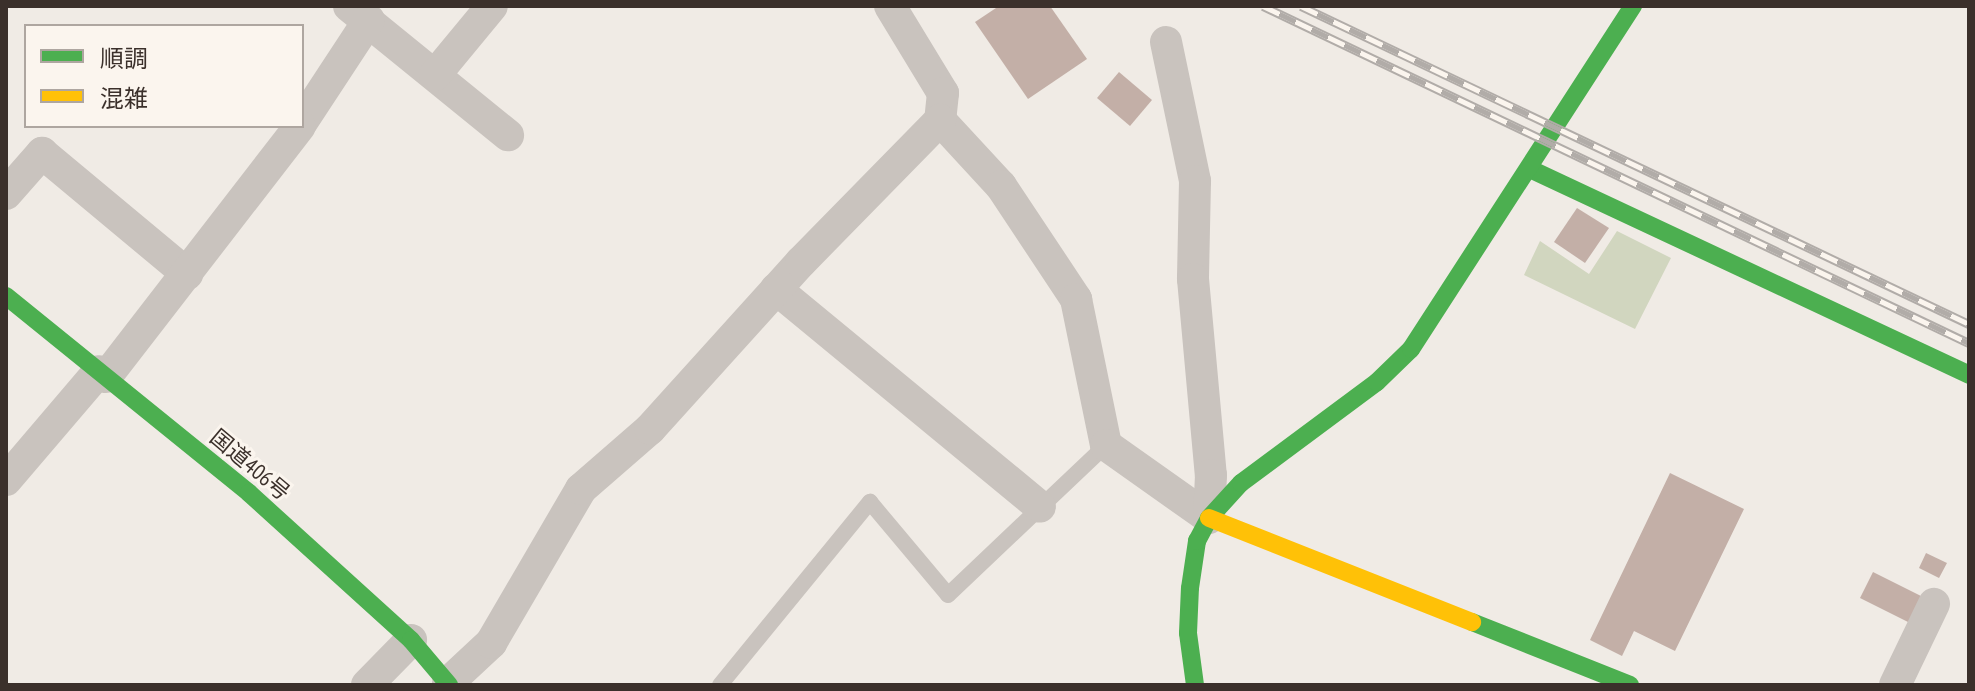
<!DOCTYPE html>
<html>
<head>
<meta charset="utf-8">
<style>
	body { margin:0 }
	#map { position:relative; width:1975px; height:691px; overflow:hidden; background:#f0ebe5; font-family:"PT Sans Narrow","Noto Sans JP",sans-serif }
	div>[style] { position:absolute }
	.green>* { inset:0; background:#d1d6bf }
	.building>* { inset:0; background:#c3afa7 }
	.lane>* { height:16px; margin:-8px; padding:0 8px; transform-origin:8px; border-radius:8px; background:#c9c3be }
	.street>* { height:32px; margin:-16px; padding:0 16px; transform-origin:16px; border-radius:16px; background:#c9c3be }
	.fast>* { height:18px; margin:-9px; padding:0 9px; transform-origin:9px; border-radius:9px; background:#4caf50 }
	.slow>* { height:18px; margin:-9px; padding:0 9px; transform-origin:9px; border-radius:9px; background:#ffc107 }
	.rail>* { height:9px; margin-top:-4.5px; transform-origin:0; background:repeating-linear-gradient(90deg,#fbf5ee 0 18px,#b1aca8 0 36px); box-sizing:border-box; border-block:2px solid #b1aca8 }
	span { translate:-50% -50%; white-space:nowrap; text-align:center; line-height:1.15; -webkit-text-stroke:6px #fbf5ee; paint-order:stroke }
	.street-label { font-size:22px; color:#3b302b }
	.frame { position:absolute; inset:0; border:8px solid #3b302b; pointer-events:none }
	.legend { position:absolute; left:24px; top:24px; width:280px; height:104px; box-sizing:border-box; background:#fbf5ee; border:2px solid #aea6a0; margin:0; padding:10px 14px; list-style:none; font-size:24px; color:#3b302b }
	.legend li { display:flex; align-items:center; gap:16px; height:40px }
	.legend b { width:40px; border:2px solid #aea6a0 }
</style>
</head>
<body>
<div id="map">
	<div class="green">
		<i style="clip-path:polygon(1617px 231px,1671px 258px,1635px 329px,1524px 275px,1540px 241px,1589px 274px)"></i>
	</div>
	<div class="building">
		<i style="clip-path:polygon(999px 6px,1050px 6px,1087px 59px,1028px 99px,975px 22px)"></i>
		<i style="clip-path:polygon(1119px 72px,1152px 100px,1130px 126px,1097px 98px)"></i>
		<i style="clip-path:polygon(1577px 208px,1609px 228px,1585px 263px,1554px 242px)"></i>
		<i style="clip-path:polygon(1670px 473px,1744px 509px,1675px 651px,1634px 631px,1622px 656px,1590px 640px)"></i>
		<i style="clip-path:polygon(1926px 553px,1947px 563px,1939px 578px,1919px 568px)"></i>
		<i style="clip-path:polygon(1873px 572px,1923px 597px,1910px 623px,1860px 598px)"></i>
	</div>
	<div class="lane">
		<i style="left:720px;top:685px;width:237px;rotate:-50.7deg"></i>
		<i style="left:870px;top:502px;width:121px;rotate:50deg"></i>
		<i style="left:948px;top:595px;width:218px;rotate:-43.5deg"></i>
	</div>
	<div class="street">
		<i style="left:349px;top:6px;width:205px;rotate:39.1deg"></i>
		<i style="left:890px;top:6px;width:102px;rotate:58.7deg"></i>
		<i style="left:943px;top:93px;width:27px;rotate:96deg"></i>
		<i style="left:940px;top:120px;width:90px;rotate:47.3deg"></i>
		<i style="left:1001px;top:186px;width:136px;rotate:56.4deg"></i>
		<i style="left:1076px;top:299px;width:149px;rotate:78.4deg"></i>
		<i style="left:1106px;top:445px;width:126px;rotate:35.3deg"></i>
		<i style="left:1166px;top:42px;width:142px;rotate:78.2deg"></i>
		<i style="left:1195px;top:181px;width:98px;rotate:91.2deg"></i>
		<i style="left:1193px;top:279px;width:197px;rotate:84.8deg"></i>
		<i style="left:1211px;top:475px;width:43px;rotate:92.7deg"></i>
		<i style="left:435px;top:75px;width:89px;rotate:-50.4deg"></i>
		<i style="left:302px;top:122px;width:122px;rotate:-56.7deg"></i>
		<i style="left:6px;top:194px;width:55px;rotate:-48.7deg"></i>
		<i style="left:42px;top:153px;width:189px;rotate:39.8deg"></i>
		<i style="left:776px;top:289px;width:342px;rotate:39.5deg"></i>
		<i style="left:106px;top:377px;width:317px;rotate:-52.3deg"></i>
		<i style="left:6px;top:480px;width:143px;rotate:-49.5deg"></i>
		<i style="left:448px;top:683px;width:59px;rotate:-42.9deg"></i>
		<i style="left:491px;top:643px;width:178px;rotate:-59.7deg"></i>
		<i style="left:581px;top:489px;width:91px;rotate:-41deg"></i>
		<i style="left:650px;top:429px;width:225px;rotate:-47.9deg"></i>
		<i style="left:801px;top:262px;width:199px;rotate:-45.6deg"></i>
		<i style="left:367px;top:685px;width:63px;rotate:-45.6deg"></i>
		<i style="left:1895px;top:685px;width:90px;rotate:-64.3deg"></i>
	</div>
	<div class="fast">
		<i style="left:1530px;top:169px;width:485px;rotate:25.1deg"></i>
		<i style="left:6px;top:296px;width:313px;rotate:39deg"></i>
		<i style="left:249px;top:493px;width:219px;rotate:42.2deg"></i>
		<i style="left:411px;top:640px;width:59px;rotate:49.8deg"></i>
		<i style="left:1472px;top:622px;width:170px;rotate:21.7deg"></i>
		<i style="left:1195px;top:685px;width:52px;rotate:-97.7deg"></i>
		<i style="left:1188px;top:633px;width:45px;rotate:-87.5deg"></i>
		<i style="left:1190px;top:588px;width:48px;rotate:-81.5deg"></i>
		<i style="left:1197px;top:541px;width:26px;rotate:-62deg"></i>
		<i style="left:1209px;top:518px;width:47px;rotate:-47.6deg"></i>
		<i style="left:1241px;top:483px;width:169px;rotate:-36.6deg"></i>
		<i style="left:1377px;top:382px;width:47px;rotate:-44.1deg"></i>
		<i style="left:1411px;top:349px;width:409px;rotate:-57.1deg"></i>
	</div>
	<div class="slow">
		<i style="left:1209px;top:518px;width:283px;rotate:21.6deg"></i>
	</div>
	<div class="rail">
		<i style="left:1263px;top:6px;width:782px;rotate:25.52deg"></i>
		<i style="left:1301px;top:6px;width:740px;rotate:25.46deg"></i>
	</div>
	<div class="street-label">
		<span style="left:250px;top:465px;rotate:40deg">国道406号</span>
	</div>
	<div class="frame"></div>
	<ul class="legend">
	<li><b style="height:10px;background:#4caf50"></b>順調</li>
	<li><b style="height:10px;background:#ffc107"></b>混雑</li>
	</ul>
</div>
</body>
</html>
